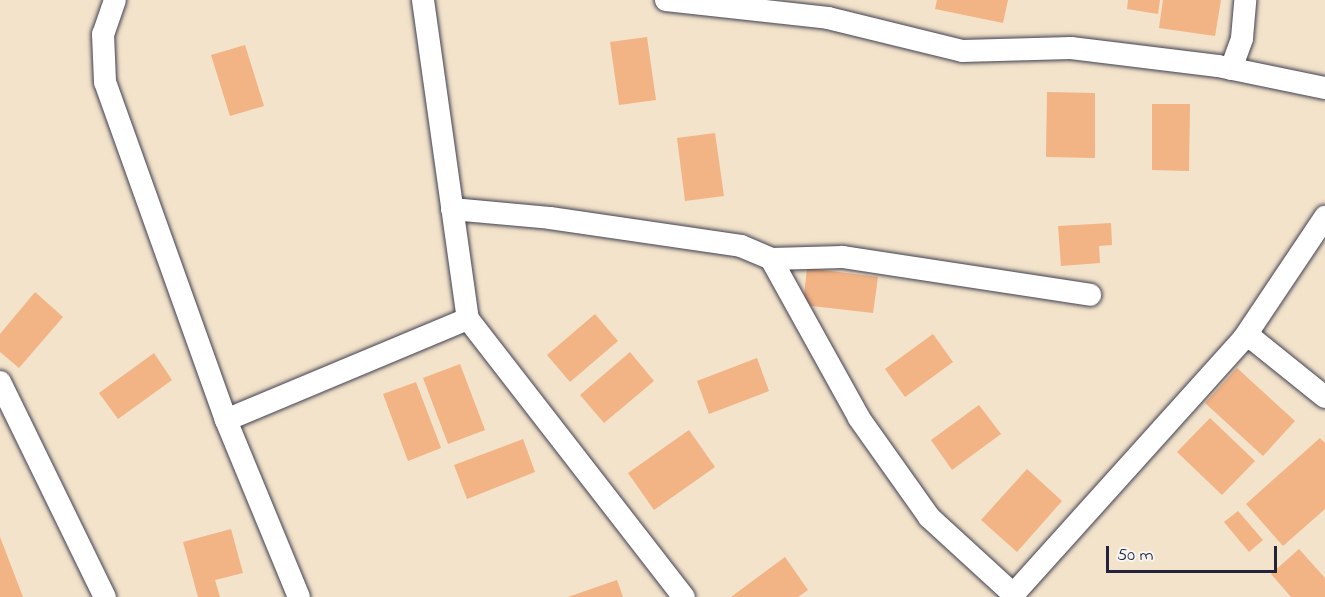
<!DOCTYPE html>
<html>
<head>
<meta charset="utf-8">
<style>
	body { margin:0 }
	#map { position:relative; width:1325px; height:597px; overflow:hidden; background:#f2e3ca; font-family:"Indie Flower",sans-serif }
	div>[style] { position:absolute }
	.building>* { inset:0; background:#f2b385 }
	.roads { filter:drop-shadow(0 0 2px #413f50) drop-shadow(0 0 2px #413f50) }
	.minor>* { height:22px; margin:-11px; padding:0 11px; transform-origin:11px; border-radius:11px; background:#fff }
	span { translate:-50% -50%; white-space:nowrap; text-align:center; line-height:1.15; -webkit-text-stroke:4.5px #f6f6f2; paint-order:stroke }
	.scale { position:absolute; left:1106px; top:546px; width:171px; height:27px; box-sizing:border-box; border:3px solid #22223b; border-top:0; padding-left:8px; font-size:18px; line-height:21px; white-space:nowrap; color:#22223b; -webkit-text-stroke:4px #f6f6f2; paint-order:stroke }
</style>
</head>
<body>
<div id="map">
	<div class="building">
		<i style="clip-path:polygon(937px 0,1008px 0,1003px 23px,935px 9px)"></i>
		<i style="clip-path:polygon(1128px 0,1160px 0,1158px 14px,1127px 9px)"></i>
		<i style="clip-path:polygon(1163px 0,1221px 0,1215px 36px,1159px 28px)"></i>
		<i style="clip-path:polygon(647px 37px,656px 100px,619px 105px,610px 42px)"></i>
		<i style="clip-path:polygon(245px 45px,264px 106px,230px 116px,211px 55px)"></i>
		<i style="clip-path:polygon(1047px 92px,1095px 93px,1095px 158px,1046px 157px)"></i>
		<i style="clip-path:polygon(1152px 104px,1190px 104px,1189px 171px,1152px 170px)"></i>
		<i style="clip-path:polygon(715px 133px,724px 196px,685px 201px,677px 138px)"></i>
		<i style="clip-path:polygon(1111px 223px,1112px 245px,1099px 246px,1100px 263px,1061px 266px,1058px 226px)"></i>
		<i style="clip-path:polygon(807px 268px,878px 277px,873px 313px,803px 305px)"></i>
		<i style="clip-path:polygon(35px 292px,63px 317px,19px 368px,0 352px,0 334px)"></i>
		<i style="clip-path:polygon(595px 314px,618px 341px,570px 382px,547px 355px)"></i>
		<i style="clip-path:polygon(933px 334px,953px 362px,905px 397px,885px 369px)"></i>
		<i style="clip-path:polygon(630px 352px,654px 381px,604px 423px,580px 395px)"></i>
		<i style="clip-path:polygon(154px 353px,172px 380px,118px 419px,99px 393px)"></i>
		<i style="clip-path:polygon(757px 358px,769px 391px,709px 414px,697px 381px)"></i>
		<i style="clip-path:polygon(460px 364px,485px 430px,448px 444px,423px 378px)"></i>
		<i style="clip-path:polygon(1237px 368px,1295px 421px,1263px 456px,1205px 403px)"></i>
		<i style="clip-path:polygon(416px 382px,441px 448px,408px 461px,383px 394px)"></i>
		<i style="clip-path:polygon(979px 405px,1001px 434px,952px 470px,931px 440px)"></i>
		<i style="clip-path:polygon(1210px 418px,1255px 461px,1222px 495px,1177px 452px)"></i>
		<i style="clip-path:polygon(689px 430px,715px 467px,654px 510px,628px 473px)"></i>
		<i style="clip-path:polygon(1320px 438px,1325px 443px,1325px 509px,1283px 546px,1246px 504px)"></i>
		<i style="clip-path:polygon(523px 439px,535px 472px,467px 499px,454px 465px)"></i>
		<i style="clip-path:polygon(1027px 469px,1062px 501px,1017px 552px,981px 520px)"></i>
		<i style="clip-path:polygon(1238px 511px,1263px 540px,1249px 552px,1224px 522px)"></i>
		<i style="clip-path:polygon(231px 529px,243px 573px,215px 580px,220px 597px,198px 597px,183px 542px)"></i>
		<i style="clip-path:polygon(0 537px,23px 597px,0 597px)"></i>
		<i style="clip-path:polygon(1299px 549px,1325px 578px,1325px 597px,1291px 597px,1271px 574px)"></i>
		<i style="clip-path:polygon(785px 557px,808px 590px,798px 597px,731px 597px)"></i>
		<i style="clip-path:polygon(617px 580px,623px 597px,568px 597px)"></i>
	</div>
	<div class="roads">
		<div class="minor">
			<i style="left:115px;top:0;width:36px;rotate:109deg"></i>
			<i style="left:103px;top:34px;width:48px;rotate:87.6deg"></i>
			<i style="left:105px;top:82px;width:359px;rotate:70.3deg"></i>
			<i style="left:226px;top:420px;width:191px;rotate:67.6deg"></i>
			<i style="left:423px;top:0;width:322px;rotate:82deg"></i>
			<i style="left:468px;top:319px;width:352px;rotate:52.2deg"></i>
			<i style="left:666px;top:0;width:163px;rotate:6.3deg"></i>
			<i style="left:828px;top:18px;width:138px;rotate:13.8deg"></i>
			<i style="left:962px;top:51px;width:109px;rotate:-1.6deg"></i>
			<i style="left:1071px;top:48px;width:148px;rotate:7deg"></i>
			<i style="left:1218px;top:66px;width:109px;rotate:11.6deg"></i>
			<i style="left:1231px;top:69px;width:33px;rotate:-70deg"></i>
			<i style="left:1242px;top:38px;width:38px;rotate:-85deg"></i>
			<i style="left:452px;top:209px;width:98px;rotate:5.2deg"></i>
			<i style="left:550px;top:218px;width:193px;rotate:8.3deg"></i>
			<i style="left:741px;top:246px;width:33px;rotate:23deg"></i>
			<i style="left:771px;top:259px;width:182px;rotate:61deg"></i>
			<i style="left:859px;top:418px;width:121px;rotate:54.7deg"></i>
			<i style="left:929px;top:517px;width:115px;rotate:42.5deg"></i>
			<i style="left:771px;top:259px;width:72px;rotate:-1.6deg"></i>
			<i style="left:843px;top:257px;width:250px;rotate:8.7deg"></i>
			<i style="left:1244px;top:338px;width:10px;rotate:11deg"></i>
			<i style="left:1254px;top:340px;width:91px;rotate:38.8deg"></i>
			<i style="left:0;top:382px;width:239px;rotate:64deg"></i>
			<i style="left:226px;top:420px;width:262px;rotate:-22.7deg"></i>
			<i style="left:1011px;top:597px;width:348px;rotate:-48deg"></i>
			<i style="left:1244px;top:338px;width:146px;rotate:-56.2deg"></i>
		</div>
	</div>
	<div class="scale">50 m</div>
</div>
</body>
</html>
